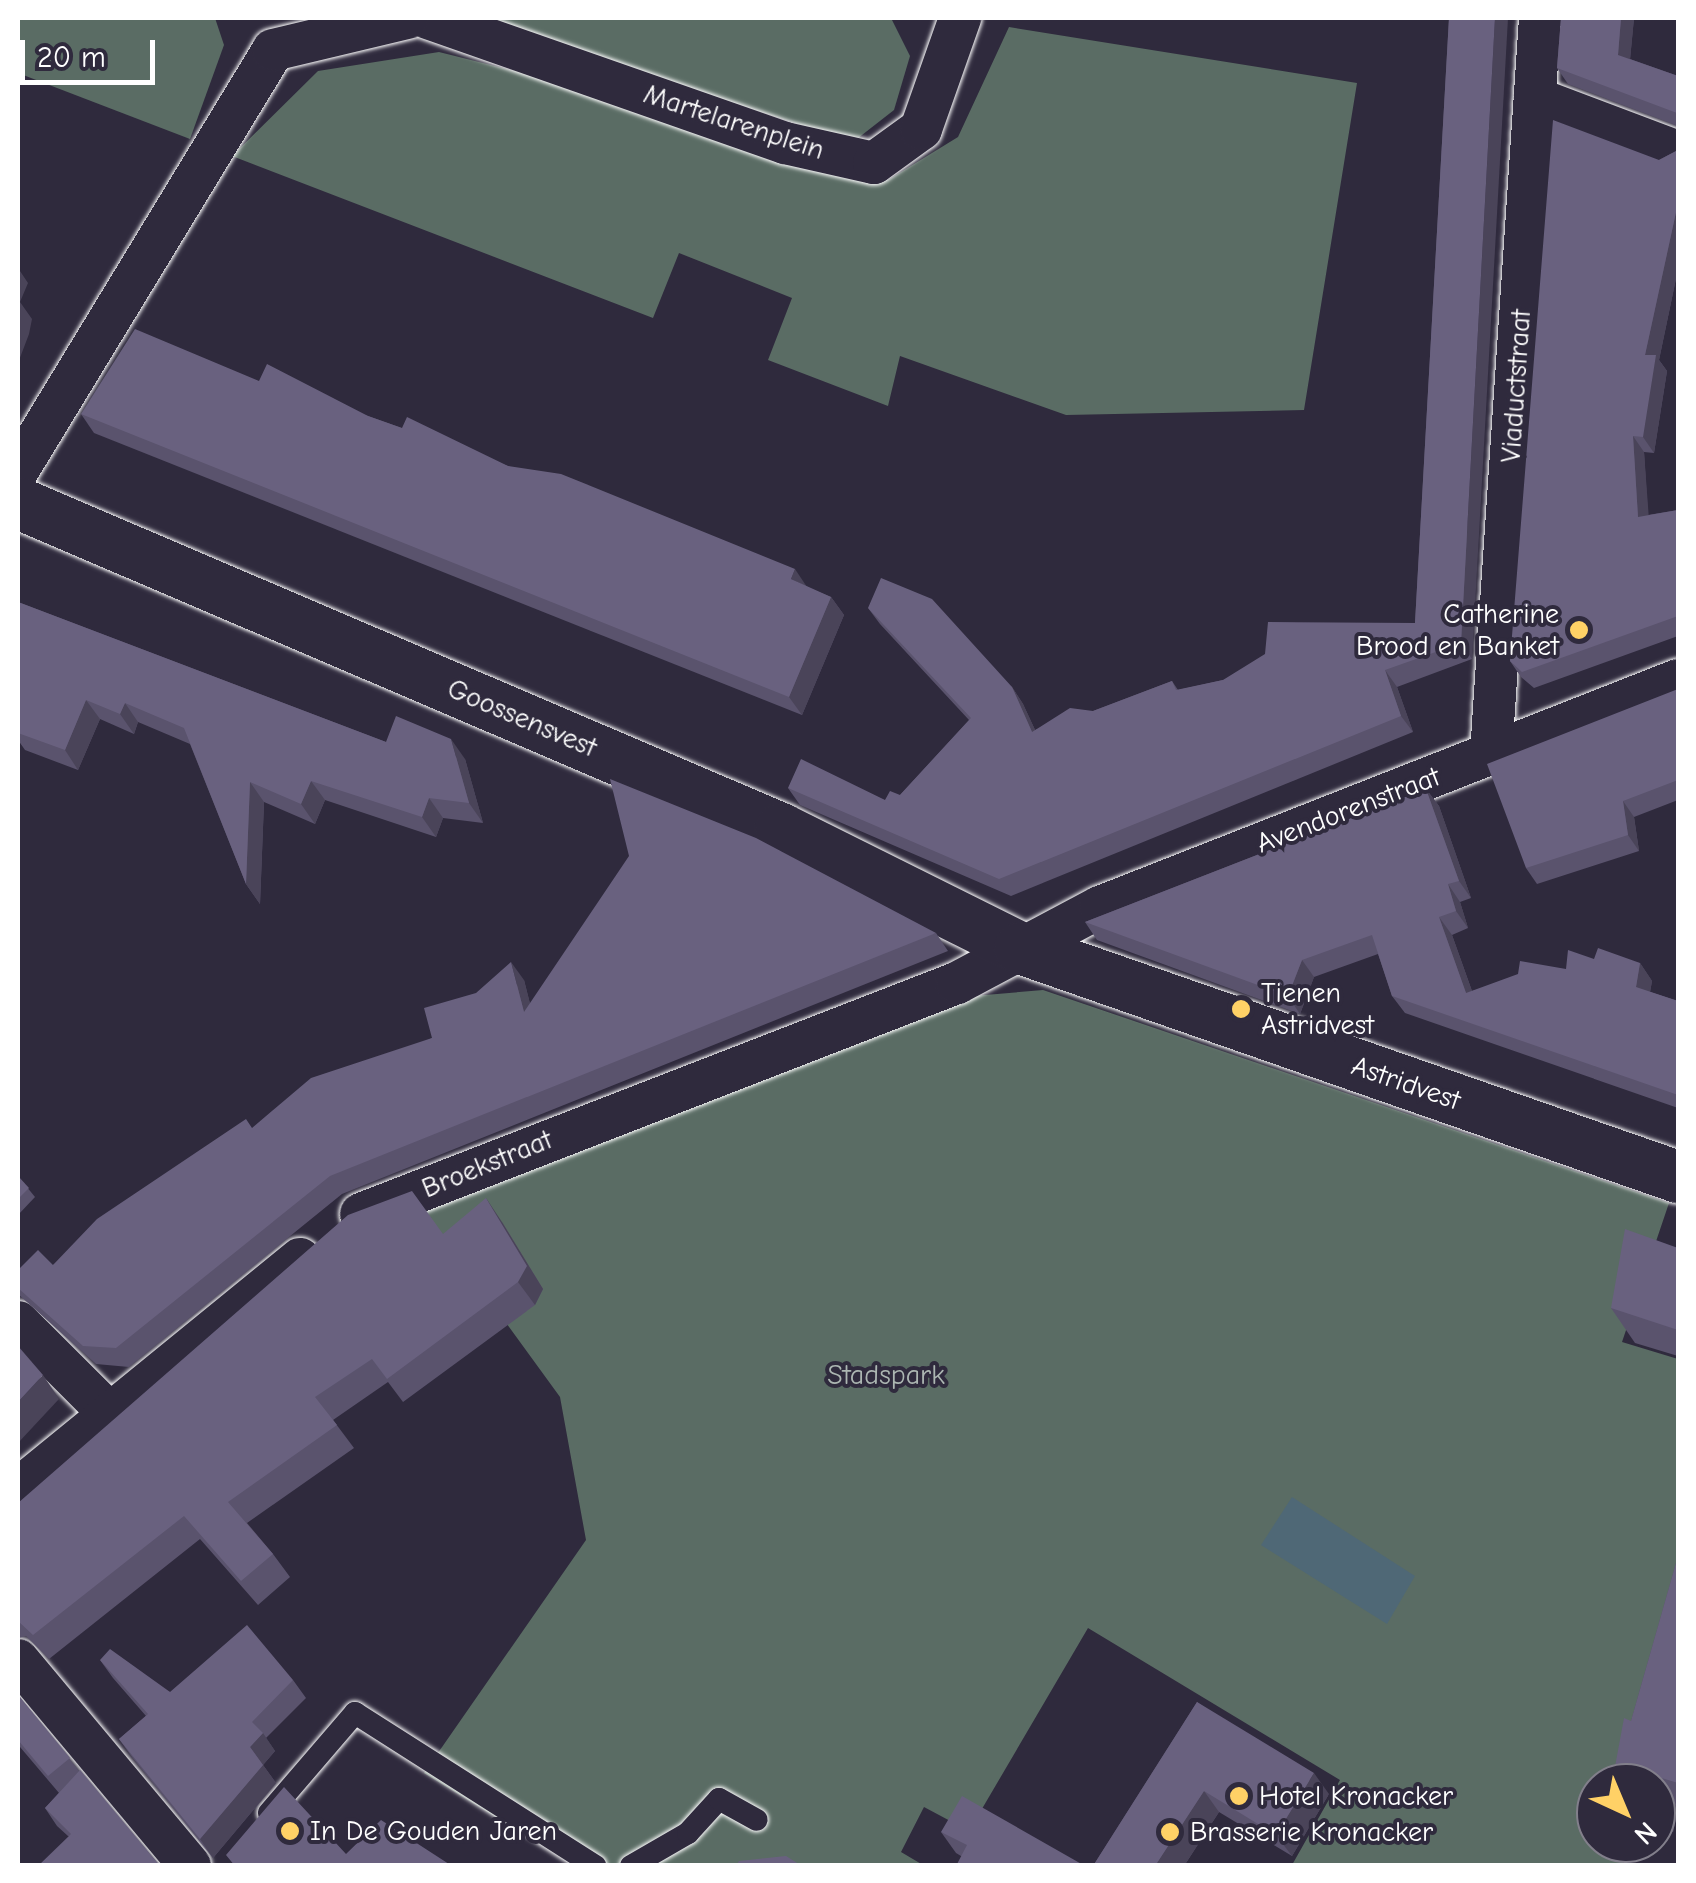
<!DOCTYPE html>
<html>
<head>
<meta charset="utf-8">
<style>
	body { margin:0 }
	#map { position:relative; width:1696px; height:1883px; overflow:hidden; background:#2f2a3d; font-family:"Comic Neue",sans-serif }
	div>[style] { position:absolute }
	.green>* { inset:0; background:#5a6c64 }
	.water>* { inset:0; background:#4f6876 }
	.roads { filter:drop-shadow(0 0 2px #fff) drop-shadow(0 0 2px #fff) }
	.service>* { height:22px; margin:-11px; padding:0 11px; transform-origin:11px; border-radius:11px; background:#2f2a3d }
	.minor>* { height:42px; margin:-21px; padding:0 21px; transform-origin:21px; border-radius:21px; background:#2f2a3d }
	.tertiary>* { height:52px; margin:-26px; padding:0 26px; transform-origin:26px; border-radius:26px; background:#2f2a3d }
	.wall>* { inset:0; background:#5a536d }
	.shaded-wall>* { inset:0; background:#4a4459 }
	.building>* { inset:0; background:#69617f }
	.dots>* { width:28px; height:28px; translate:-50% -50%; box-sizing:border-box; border:5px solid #2f2a3d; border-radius:50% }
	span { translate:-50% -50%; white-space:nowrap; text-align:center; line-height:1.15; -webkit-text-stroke:8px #2f2a3d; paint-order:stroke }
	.street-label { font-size:28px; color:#fff }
	.poi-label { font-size:28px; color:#fff }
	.right { translate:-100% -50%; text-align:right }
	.left { translate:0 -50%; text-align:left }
	.park-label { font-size:28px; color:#acb6b2 }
	.frame { position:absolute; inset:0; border:20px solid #fff; pointer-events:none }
	.north { position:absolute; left:1576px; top:1763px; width:100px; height:100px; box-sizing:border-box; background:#2f2a3d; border:2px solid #827f8b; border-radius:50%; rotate:136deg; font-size:28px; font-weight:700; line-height:40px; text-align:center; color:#fff }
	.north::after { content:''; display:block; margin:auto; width:35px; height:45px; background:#ffd166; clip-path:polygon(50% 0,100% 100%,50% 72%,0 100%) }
	.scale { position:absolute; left:20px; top:40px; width:135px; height:45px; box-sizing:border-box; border:5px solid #fff; border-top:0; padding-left:12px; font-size:30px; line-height:35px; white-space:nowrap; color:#fff; -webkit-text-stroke:8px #2f2a3d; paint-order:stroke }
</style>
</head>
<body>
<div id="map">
	<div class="green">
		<i style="clip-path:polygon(18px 18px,215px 18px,224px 45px,190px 139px,18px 73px)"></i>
		<i style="clip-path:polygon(474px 18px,891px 18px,910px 56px,894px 110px,853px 142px)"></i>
		<i style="clip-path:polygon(1009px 27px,1357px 83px,1304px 410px,1066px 415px,900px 356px,888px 406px,768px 360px,792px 298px,679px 253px,653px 318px,232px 156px,318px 71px,439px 52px,555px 81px,820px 172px,888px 180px,958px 137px)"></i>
		<i style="clip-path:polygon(1043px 990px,1669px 1203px,1622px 1342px,1678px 1359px,1678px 1672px,1646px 1783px,1596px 1783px,1596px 1843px,1629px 1843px,1623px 1865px,1292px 1865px,1340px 1780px,1088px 1628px,969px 1831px,924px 1807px,901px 1852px,923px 1865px,574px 1865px,424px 1773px,586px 1540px,560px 1397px,424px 1210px,961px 997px)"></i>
	</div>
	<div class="water">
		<i style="clip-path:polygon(1292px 1497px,1415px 1576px,1387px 1624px,1261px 1545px)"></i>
	</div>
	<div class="roads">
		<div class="service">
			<i style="left:269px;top:1813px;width:132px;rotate:-49.3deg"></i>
			<i style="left:355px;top:1713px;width:285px;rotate:32.5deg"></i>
			<i style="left:631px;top:1866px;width:66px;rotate:-30.1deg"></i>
			<i style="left:688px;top:1833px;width:46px;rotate:-47.6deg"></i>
			<i style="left:719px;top:1799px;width:43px;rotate:28.9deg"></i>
		</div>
		<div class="minor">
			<i style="left:428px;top:18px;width:378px;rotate:19.3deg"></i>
			<i style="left:785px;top:143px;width:91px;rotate:12.7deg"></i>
			<i style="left:874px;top:163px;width:58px;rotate:-35.9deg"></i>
			<i style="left:921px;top:129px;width:118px;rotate:-70.6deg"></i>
			<i style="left:1535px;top:98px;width:153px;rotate:20.7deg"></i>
			<i style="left:18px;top:470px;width:491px;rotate:-58.7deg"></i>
			<i style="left:273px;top:50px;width:138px;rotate:-13.4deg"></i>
			<i style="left:1491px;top:754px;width:738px;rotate:-86.19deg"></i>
			<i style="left:361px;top:1214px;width:639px;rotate:-21.19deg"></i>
			<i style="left:957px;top:983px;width:162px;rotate:-28deg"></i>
			<i style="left:1100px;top:907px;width:621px;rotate:-21.44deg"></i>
			<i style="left:18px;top:1322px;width:130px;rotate:45deg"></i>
			<i style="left:18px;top:1489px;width:364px;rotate:-39.2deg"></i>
			<i style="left:18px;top:1660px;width:268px;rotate:50.1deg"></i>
		</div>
		<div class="tertiary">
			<i style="left:18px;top:503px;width:830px;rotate:23.14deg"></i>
			<i style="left:781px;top:829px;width:267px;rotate:26.5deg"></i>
			<i style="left:1020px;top:948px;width:697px;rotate:19.19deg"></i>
		</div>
	</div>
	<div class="wall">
		<i style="clip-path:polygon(1449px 18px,1472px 659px,1397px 687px,1413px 732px,1011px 896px,800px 805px,788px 788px,885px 800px,900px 795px,969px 720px,880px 624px,868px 608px,1012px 687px,1023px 704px,1035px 730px,1093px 711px,1172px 681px,1178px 690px,1223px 680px,1415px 623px)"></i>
		<i style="clip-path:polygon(1561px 18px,1634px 18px,1630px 59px,1678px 76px,1678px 126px,1568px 84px,1557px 68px)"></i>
		<i style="clip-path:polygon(1678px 150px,1678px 269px,1659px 360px,1667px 371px,1654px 453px,1644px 452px,1648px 515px,1678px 510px,1678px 636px,1534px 688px,1521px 677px,1510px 661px,1659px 160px)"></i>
		<i style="clip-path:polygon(259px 381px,368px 416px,508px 466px,831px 597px,844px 615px,802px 715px,94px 433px,81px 414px)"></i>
		<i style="clip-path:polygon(18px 602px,386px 742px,465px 759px,483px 823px,443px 818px,436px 837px,325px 800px,315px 824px,264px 802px,260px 904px,246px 884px,190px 744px,138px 722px,134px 734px,100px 719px,78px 770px,25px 750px,18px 740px)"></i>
		<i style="clip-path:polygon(1678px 689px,1678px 800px,1634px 817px,1639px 851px,1537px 884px,1526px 868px)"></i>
		<i style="clip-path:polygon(1426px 789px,1439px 806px,1471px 898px,1460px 902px,1468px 928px,1452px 935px,1472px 991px,1566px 969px,1594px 959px,1640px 963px,1652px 981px,1650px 992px,1678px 1001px,1678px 1108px,1405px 1013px,1392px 996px,1378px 954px,1314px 977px,1300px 1014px,1097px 940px,1085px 922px)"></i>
		<i style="clip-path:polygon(936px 933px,948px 951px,342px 1194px,129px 1367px,96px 1364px,18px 1294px,18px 1270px,53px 1265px,253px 1128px,432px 1038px,524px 980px,530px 1004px)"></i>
		<i style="clip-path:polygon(18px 1176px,35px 1197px,18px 1215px)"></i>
		<i style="clip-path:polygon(502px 1222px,543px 1289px,535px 1305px,403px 1402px,388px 1382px,333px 1420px,354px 1448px,247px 1523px,273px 1554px,290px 1577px,258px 1605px,200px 1539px,49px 1659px,26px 1636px,18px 1638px,18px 1503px,443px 1234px)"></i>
		<i style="clip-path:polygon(1678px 1248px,1678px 1356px,1635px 1343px,1611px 1308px)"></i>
		<i style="clip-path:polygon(1678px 1556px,1678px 1811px,1673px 1832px,1656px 1828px,1656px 1783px,1631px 1721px)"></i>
		<i style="clip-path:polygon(100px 1660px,170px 1692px,293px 1680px,306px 1698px,266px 1738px,275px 1751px,263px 1765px,276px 1783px,213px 1858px,132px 1757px,119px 1739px,146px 1716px,113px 1678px)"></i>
		<i style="clip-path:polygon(18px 1695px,79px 1771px,160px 1866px,68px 1836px,57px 1826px,45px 1808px,59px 1793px,20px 1747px,18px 1749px)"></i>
		<i style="clip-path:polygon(1197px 1702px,1329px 1794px,1292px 1856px,1219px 1812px,1184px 1866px,1093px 1866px)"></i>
		<i style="clip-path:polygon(941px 1832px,1085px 1866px,961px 1856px,956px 1853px)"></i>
	</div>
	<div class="shaded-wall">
		<i style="clip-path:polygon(1495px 18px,1508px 18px,1472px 659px,1461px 643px)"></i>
		<i style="clip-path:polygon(1621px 18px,1634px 18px,1629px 71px,1618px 55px)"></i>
		<i style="clip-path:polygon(1678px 203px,1678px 269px,1659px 360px,1667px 371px,1654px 453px,1643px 437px,1645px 355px)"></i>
		<i style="clip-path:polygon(18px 268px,28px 283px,20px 302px,32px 319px,29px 334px,18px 363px)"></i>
		<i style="clip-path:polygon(1633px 436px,1644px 452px,1650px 533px,1638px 517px)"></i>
		<i style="clip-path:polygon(795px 569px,807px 587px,791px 579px)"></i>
		<i style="clip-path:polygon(831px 597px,844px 615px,802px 715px,789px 697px)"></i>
		<i style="clip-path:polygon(1385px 670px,1397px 687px,1413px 732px,1401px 716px)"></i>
		<i style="clip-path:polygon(1012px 687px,1023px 704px,1044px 749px,1032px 732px)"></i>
		<i style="clip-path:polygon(86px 700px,100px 719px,78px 770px,65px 750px)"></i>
		<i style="clip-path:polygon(125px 703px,138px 722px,134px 734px,120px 714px)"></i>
		<i style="clip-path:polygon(451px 739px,465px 759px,483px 823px,469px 803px)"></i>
		<i style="clip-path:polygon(311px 781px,325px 800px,315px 824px,301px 804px)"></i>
		<i style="clip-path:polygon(250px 782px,264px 802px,260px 904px,246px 884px)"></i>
		<i style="clip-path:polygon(1426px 789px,1439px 806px,1471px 898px,1459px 881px)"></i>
		<i style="clip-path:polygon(429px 798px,443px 818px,436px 837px,422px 817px)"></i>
		<i style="clip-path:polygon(1623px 801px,1634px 817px,1639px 851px,1628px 835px)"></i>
		<i style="clip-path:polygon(1448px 884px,1460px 902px,1468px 928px,1456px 911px)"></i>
		<i style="clip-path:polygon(1439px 917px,1452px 935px,1479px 1011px,1466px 993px)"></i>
		<i style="clip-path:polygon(1302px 960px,1314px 977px,1300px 1014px,1288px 996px)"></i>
		<i style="clip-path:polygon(511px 962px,524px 980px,537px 1031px,524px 1012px)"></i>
		<i style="clip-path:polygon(1640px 963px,1652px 981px,1648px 1004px,1636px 987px)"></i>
		<i style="clip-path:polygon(486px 1198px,502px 1222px,543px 1289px,535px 1305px,518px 1282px)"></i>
		<i style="clip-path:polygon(43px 1375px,59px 1399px,18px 1443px,18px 1402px)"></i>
		<i style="clip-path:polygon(263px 1733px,275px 1751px,263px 1765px,250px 1747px)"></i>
		<i style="clip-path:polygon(263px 1765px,276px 1783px,213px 1858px,200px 1839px)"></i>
		<i style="clip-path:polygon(1314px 1773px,1329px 1794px,1292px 1856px,1276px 1835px)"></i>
		<i style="clip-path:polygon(1655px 1776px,1678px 1809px,1673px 1832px,1656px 1808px,1656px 1783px,1653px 1783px)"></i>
		<i style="clip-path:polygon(1204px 1791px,1219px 1812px,1184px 1866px,1155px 1866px)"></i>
	</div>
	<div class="building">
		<i style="clip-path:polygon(1449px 18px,1495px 18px,1461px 643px,1385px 670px,1401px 716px,999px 879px,788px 788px,801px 759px,885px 800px,890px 791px,900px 795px,971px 718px,868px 608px,881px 578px,932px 599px,1012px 687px,1032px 732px,1070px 708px,1093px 711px,1172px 681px,1176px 690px,1223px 680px,1265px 654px,1268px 622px,1415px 623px)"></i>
		<i style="clip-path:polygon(1561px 18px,1621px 18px,1618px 55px,1678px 76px,1678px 118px,1677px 113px,1557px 68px)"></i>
		<i style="clip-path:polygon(1553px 120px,1659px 160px,1678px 150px,1678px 203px,1645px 355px,1656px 355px,1643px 437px,1633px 436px,1638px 517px,1678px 510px,1678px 616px,1522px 672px,1510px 661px)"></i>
		<i style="clip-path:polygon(135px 329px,259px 381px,267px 364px,368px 416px,402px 428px,407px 417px,508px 466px,561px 474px,795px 569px,791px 579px,831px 597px,789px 697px,81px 414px)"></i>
		<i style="clip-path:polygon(18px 602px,386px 742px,396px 716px,451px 739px,469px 803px,429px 798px,422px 817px,311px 781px,301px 804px,250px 782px,246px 884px,184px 728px,125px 703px,120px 714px,86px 700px,65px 750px,18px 733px)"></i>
		<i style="clip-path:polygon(1678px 689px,1678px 780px,1623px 801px,1628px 835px,1526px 868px,1487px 764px)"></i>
		<i style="clip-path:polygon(610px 779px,756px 838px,936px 933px,330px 1176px,116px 1348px,83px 1346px,18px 1288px,18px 1270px,38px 1250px,53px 1265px,97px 1219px,246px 1119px,252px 1128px,311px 1078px,432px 1038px,424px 1008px,476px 993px,511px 962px,524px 1012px,629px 856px)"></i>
		<i style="clip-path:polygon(1426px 789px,1459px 881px,1448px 884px,1456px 911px,1439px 917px,1466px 993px,1518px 974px,1520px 961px,1566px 969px,1568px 950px,1594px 959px,1598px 948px,1640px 963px,1636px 987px,1678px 1001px,1678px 1095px,1392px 996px,1372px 935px,1302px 960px,1288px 996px,1085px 922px)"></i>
		<i style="clip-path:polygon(18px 1176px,29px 1188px,18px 1199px)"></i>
		<i style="clip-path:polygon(412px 1191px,443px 1234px,486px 1198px,527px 1266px,518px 1282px,387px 1379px,372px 1359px,315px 1397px,337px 1425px,228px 1502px,273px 1554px,241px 1581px,184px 1516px,33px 1635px,18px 1621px,18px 1503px,348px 1215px)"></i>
		<i style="clip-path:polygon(1625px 1229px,1678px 1248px,1678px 1330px,1611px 1308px)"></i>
		<i style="clip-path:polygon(18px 1346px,43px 1375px,18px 1402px)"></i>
		<i style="clip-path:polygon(1678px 1556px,1678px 1783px,1655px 1776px,1653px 1783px,1612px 1783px,1624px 1718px,1631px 1721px)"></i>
		<i style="clip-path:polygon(247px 1625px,293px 1680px,252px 1722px,263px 1733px,250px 1747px,263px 1765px,200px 1839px,119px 1739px,148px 1714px,100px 1660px,110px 1649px,170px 1692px)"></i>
		<i style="clip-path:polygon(18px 1695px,70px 1758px,48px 1776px,18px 1740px)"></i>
		<i style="clip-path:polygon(1197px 1702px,1314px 1773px,1276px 1835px,1204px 1791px,1155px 1866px,1093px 1866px)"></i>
		<i style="clip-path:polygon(80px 1770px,160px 1866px,38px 1866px,71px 1834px,45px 1808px)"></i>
		<i style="clip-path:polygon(284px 1787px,346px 1854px,381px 1820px,452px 1866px,235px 1866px,226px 1855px)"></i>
		<i style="clip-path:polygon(962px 1796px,1085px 1866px,956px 1866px,967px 1845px,941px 1832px)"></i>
		<i style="clip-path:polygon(786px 1856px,802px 1866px,736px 1866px,739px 1861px)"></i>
	</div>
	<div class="dots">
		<i style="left:1579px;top:630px;background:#ffd166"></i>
		<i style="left:1241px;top:1009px;background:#ffd166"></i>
		<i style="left:1239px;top:1796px;background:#ffd166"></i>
		<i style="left:290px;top:1831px;background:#ffd166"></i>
		<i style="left:1170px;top:1832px;background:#ffd166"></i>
	</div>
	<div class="street-label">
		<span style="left:734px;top:122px;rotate:18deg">Martelarenplein</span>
		<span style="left:1516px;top:386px;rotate:-86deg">Viaductstraat</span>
		<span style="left:522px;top:718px;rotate:23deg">Goossensvest</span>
		<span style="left:1348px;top:810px;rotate:-21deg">Avendorenstraat</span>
		<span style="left:1406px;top:1083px;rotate:19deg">Astridvest</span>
		<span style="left:487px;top:1164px;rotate:-22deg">Broekstraat</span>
	</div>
	<div class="poi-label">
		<span class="right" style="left:1559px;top:630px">Catherine<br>Brood en Banket</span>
		<span class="left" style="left:1261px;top:1009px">Tienen<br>Astridvest</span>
		<span class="left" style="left:1259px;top:1796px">Hotel Kronacker</span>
		<span class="left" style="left:310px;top:1831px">In De Gouden Jaren</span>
		<span class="left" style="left:1190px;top:1832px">Brasserie Kronacker</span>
	</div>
	<div class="park-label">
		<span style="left:886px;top:1375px">Stadspark</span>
	</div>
	<div class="frame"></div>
	<div class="north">N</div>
	<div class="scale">20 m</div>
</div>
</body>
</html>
